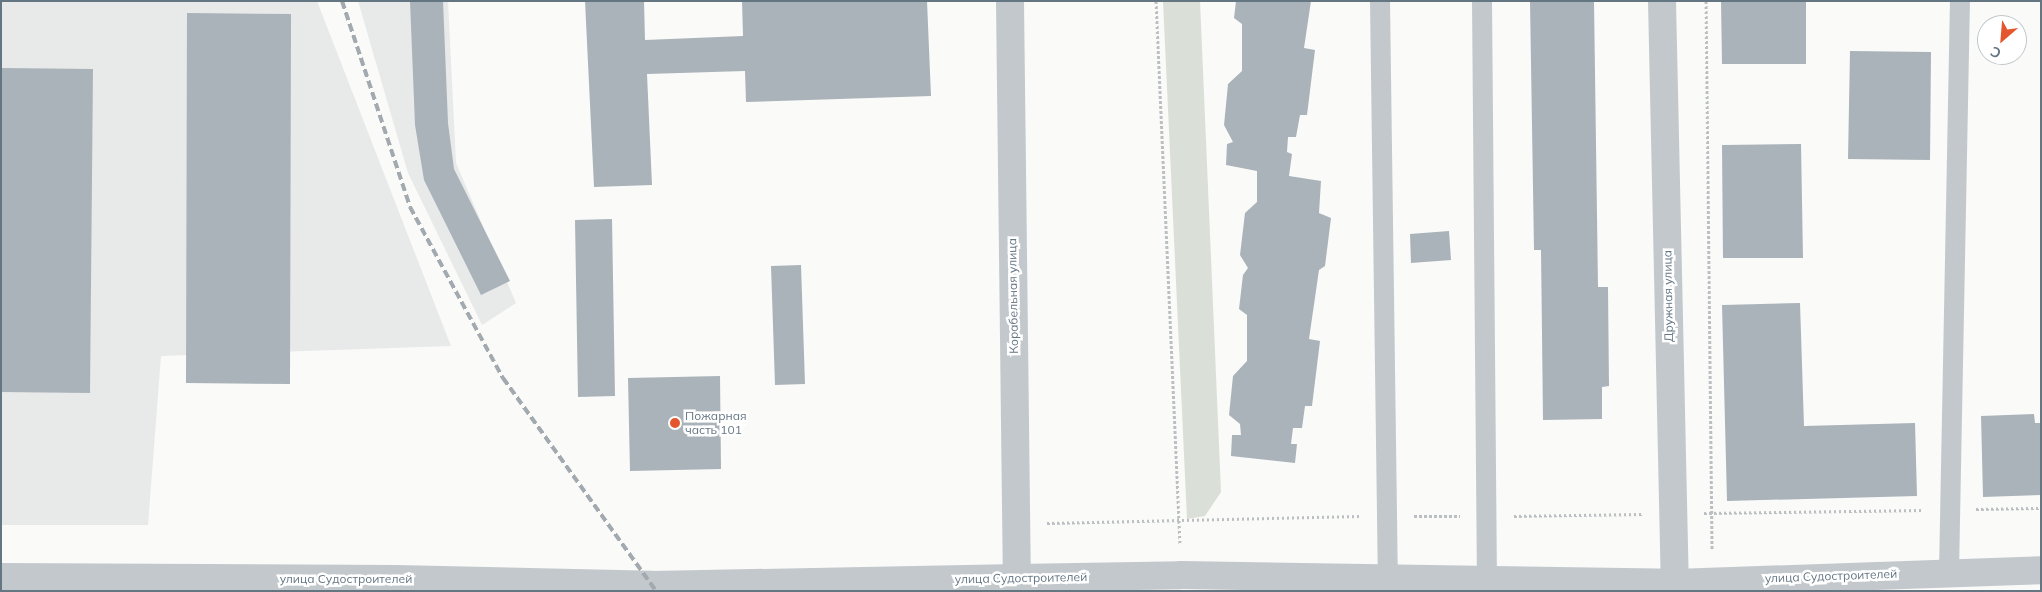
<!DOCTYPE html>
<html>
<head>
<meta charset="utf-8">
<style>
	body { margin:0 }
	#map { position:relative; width:2042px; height:592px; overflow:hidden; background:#fafaf8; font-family:Mulish,sans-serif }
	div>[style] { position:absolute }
	.built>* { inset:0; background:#e8e9e9 }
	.green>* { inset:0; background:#dadfd7 }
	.building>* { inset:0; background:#aab3b9 }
	.path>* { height:3px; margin-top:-1.5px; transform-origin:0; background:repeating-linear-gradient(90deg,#bbbfc2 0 2.5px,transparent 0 5px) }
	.service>* { height:20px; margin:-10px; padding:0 10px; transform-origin:10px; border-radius:10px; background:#c3c8cc }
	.minor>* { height:28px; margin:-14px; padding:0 14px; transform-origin:14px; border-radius:14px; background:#c3c8cc }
	.tertiary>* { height:28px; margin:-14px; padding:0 14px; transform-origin:14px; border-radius:14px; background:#c3c8cc }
	.rail>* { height:4px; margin-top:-2px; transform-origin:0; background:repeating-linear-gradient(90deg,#a2aab0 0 8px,transparent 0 12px) }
	.dots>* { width:14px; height:14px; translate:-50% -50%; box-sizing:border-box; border:2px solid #fff; border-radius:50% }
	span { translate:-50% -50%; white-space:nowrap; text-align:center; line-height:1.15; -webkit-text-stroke:5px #fff; paint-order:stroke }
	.street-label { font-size:12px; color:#657683 }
	.poi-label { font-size:12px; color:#657683 }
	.left { translate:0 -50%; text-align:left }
	.frame { position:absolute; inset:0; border:2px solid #657683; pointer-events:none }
	.north { position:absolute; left:1977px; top:15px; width:50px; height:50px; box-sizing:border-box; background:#fff; border:1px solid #c1c8cd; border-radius:50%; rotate:207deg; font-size:14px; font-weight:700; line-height:20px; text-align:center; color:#657683 }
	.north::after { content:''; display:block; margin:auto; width:18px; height:22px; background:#e4572e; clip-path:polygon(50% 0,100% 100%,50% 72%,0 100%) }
</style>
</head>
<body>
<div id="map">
	<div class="built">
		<i style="clip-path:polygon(1px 1px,317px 1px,451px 346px,161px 356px,148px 525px,1px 525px)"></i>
		<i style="clip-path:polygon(358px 1px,448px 1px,456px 163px,516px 303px,482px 325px,408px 173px)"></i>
	</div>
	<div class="green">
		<i style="clip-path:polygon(1163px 1px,1200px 1px,1221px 492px,1205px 516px,1187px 519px)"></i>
	</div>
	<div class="building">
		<i style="clip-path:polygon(410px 1px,443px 1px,448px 123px,454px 169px,510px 281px,481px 295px,424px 180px,415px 125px)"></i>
		<i style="clip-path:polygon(585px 1px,644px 1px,645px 40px,743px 36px,742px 1px,927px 1px,931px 96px,746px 102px,745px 71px,647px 74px,652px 185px,594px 187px)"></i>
		<i style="clip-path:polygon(1236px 1px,1311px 1px,1304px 48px,1315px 50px,1307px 115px,1300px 115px,1296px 137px,1288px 137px,1287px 152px,1292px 154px,1289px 176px,1321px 181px,1319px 213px,1331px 218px,1325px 266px,1319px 270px,1309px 339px,1320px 341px,1312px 406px,1305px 406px,1302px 428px,1293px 428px,1291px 444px,1297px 444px,1295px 463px,1231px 456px,1232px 435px,1241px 435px,1240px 424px,1229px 415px,1233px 376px,1247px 361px,1247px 315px,1239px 309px,1243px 275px,1248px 268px,1240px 255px,1245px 213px,1257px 202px,1257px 171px,1226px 165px,1227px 144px,1233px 142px,1224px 125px,1228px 84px,1242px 71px,1242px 24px,1234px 18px)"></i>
		<i style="clip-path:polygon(1530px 1px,1594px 1px,1598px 287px,1608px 287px,1609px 386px,1602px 387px,1602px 419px,1543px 420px,1541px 250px,1534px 250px)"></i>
		<i style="clip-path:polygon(1721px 1px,1806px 1px,1806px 64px,1722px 64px)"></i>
		<i style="clip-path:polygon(187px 13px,291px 14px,290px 384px,186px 383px)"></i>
		<i style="clip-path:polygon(1850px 51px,1931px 52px,1930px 160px,1848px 159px)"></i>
		<i style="clip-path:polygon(1px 68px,93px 69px,90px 393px,1px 392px)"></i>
		<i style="clip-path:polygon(1801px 144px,1803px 258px,1723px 258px,1722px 145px)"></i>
		<i style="clip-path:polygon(612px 219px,615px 396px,578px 397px,575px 220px)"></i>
		<i style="clip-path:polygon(1449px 231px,1451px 260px,1411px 263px,1410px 234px)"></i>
		<i style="clip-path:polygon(801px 265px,805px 384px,775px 385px,771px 266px)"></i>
		<i style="clip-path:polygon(1800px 303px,1804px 426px,1915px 423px,1917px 496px,1727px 501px,1722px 305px)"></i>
		<i style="clip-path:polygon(720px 376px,721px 469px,630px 471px,628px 378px)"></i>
		<i style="clip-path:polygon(2034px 414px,2035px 423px,2041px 423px,2041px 495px,1983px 497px,1981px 416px)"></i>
	</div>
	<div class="path">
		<i style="left:1156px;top:1px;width:545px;rotate:87.47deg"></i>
		<i style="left:1706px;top:1px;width:549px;rotate:89.37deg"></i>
		<i style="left:1976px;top:509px;width:65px;rotate:-0.9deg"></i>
		<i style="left:1704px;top:513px;width:219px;rotate:-0.8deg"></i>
		<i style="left:1414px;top:516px;width:46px"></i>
		<i style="left:1514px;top:516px;width:129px;rotate:-0.9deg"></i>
		<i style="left:1047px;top:523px;width:313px;rotate:-1.3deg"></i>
	</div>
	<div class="service">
		<i style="left:1380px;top:1px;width:590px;rotate:89.22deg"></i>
		<i style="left:1482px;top:1px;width:579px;rotate:89.51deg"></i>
		<i style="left:1949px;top:572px;width:571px;rotate:-88.9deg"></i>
	</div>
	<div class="minor">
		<i style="left:1662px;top:1px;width:590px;rotate:88.74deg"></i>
		<i style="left:1px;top:577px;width:395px;rotate:0.3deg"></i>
		<i style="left:396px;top:579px;width:256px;rotate:1.3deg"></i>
		<i style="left:652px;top:585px;width:365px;rotate:-1.1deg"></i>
	</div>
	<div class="tertiary">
		<i style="left:1010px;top:1px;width:590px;rotate:89.32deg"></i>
		<i style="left:1017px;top:578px;width:164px;rotate:-1deg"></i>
		<i style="left:1181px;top:575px;width:494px;rotate:0.9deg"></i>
		<i style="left:1675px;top:583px;width:366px;rotate:-2deg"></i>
	</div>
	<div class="rail">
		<i style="left:342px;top:1px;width:217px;rotate:71.7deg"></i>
		<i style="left:410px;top:207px;width:195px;rotate:61.5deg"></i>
		<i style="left:503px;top:378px;width:262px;rotate:54.3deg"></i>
	</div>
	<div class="dots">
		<i style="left:675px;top:423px;background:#e4572e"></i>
	</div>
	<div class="street-label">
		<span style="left:1013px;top:296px;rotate:-91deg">Корабельная улица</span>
		<span style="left:1668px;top:296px;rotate:-91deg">Дружная улица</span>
		<span style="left:1831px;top:576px;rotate:-2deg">улица Судостроителей</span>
		<span style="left:1021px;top:578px;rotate:-1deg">улица Судостроителей</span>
		<span style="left:346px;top:579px">улица Судостроителей</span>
	</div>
	<div class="poi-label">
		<span class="left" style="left:685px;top:423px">Пожарная<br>часть 101</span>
	</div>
	<div class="frame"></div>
	<div class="north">С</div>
</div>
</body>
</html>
